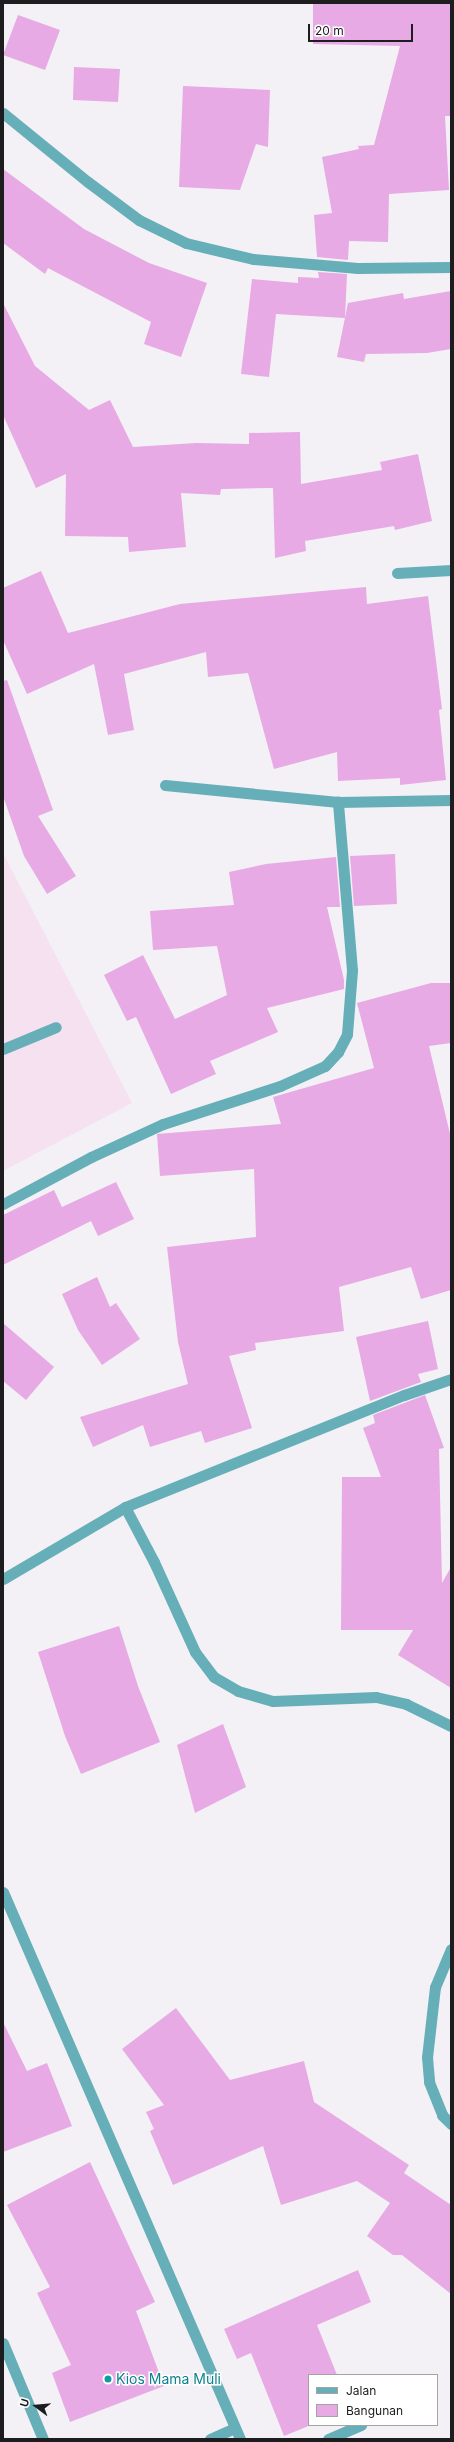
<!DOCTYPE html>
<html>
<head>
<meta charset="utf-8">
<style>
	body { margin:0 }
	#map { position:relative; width:454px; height:2442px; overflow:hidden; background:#f3f1f5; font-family:Inter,sans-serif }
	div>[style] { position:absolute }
	.industrial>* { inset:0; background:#f6e1f0 }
	.building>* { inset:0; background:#e7aae4 }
	.service>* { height:11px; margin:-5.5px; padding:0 5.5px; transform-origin:5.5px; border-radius:5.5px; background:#66afb9 }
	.minor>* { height:11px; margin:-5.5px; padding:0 5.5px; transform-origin:5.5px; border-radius:5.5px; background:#66afb9 }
	.dots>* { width:11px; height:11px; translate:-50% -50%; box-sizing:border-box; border:2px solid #fff; border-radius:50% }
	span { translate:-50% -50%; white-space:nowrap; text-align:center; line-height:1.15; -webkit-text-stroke:3px #fff; paint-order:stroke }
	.culture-label { font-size:14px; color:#0d838f }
	.left { translate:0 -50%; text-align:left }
	.frame { position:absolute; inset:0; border:4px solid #1d1c1e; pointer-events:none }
	.legend { position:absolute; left:308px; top:2374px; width:130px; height:52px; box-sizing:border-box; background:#fff; border:1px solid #a5a4a5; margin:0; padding:5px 7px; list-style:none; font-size:12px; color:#1d1c1e }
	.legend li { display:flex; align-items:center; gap:8px; height:20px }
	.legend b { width:20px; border:1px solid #a5a4a5 }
	.north { position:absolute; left:16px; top:2386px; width:40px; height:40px; -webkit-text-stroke:3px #fff; paint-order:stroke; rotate:286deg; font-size:11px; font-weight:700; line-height:16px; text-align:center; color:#1d1c1e }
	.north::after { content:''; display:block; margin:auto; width:14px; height:18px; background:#1d1c1e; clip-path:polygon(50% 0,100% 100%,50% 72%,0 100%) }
	.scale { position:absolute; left:308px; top:24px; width:105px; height:18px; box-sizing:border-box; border:2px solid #1d1c1e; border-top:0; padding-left:5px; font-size:12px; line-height:14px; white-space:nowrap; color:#1d1c1e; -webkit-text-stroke:3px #fff; paint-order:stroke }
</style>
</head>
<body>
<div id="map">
	<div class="industrial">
		<i style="clip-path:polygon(3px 853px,132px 1103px,3px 1171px)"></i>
	</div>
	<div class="building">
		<i style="clip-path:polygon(313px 3px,451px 3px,451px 116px,445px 116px,449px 190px,389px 194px,388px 242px,349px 241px,348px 260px,317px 257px,314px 215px,332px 213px,322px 157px,359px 149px,358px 146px,374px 145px,400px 46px,313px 44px)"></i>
		<i style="clip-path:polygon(18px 15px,60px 30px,45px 70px,3px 55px)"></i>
		<i style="clip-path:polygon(74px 67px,120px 69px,118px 102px,73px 100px)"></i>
		<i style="clip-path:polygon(183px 86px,270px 90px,268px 147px,256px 144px,240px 190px,179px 187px)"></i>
		<i style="clip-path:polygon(3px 169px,84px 229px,149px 263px,207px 283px,181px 357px,144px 344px,151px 322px,48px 268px,45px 274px,3px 243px)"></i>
		<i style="clip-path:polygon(318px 272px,347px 274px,345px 318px,276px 314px,269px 377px,241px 374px,252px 279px,298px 283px,298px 277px,319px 278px)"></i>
		<i style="clip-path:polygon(451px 291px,451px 349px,427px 353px,366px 354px,364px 362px,337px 357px,348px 303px,403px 293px,404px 299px)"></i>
		<i style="clip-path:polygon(3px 303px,35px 366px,89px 410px,110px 400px,133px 447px,196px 443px,249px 444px,249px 433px,300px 432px,301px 484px,382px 470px,380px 462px,418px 454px,432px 521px,395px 530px,394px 526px,305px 541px,306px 551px,275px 558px,273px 488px,221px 489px,220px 495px,181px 493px,186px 547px,129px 552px,128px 537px,65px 536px,66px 474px,36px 488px,3px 415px)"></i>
		<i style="clip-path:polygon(41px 571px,68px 633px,180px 604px,366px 587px,367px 604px,428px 596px,442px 709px,439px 710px,446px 780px,400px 785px,400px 778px,338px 781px,337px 752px,274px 769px,248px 673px,208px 677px,206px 652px,124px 674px,134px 730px,108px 735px,94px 664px,27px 694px,3px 640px,3px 588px)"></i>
		<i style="clip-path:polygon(7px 680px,53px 810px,38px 816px,76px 876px,47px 894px,24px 856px,3px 796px,3px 681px)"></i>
		<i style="clip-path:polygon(395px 854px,397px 904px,354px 906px,350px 856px)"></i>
		<i style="clip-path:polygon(336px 857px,340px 907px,327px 907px,344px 980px,344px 989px,267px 1008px,278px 1032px,210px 1061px,216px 1074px,171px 1094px,136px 1017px,127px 1021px,104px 975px,143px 955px,175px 1019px,227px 995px,217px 946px,153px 950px,150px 911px,234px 905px,229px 872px,266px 864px)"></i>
		<i style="clip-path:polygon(431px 983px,451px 983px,451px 1043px,429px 1046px,451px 1138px,451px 1290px,421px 1299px,411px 1267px,339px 1287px,344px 1331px,255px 1343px,256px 1350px,229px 1356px,252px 1428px,205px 1443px,201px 1431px,150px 1447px,143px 1425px,93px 1447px,80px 1417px,188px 1384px,178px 1342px,167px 1247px,256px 1237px,254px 1169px,160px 1176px,157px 1134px,281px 1124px,273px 1097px,374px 1068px,357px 1003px)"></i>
		<i style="clip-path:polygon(116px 1182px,134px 1219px,98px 1236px,91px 1221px,3px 1265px,3px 1215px,54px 1190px,62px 1207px)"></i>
		<i style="clip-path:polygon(97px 1277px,110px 1307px,116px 1303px,140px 1339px,102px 1365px,78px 1330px,62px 1294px)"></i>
		<i style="clip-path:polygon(428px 1321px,438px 1369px,418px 1374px,421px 1382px,370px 1401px,356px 1337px)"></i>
		<i style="clip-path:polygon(3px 1323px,54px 1367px,26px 1400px,3px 1381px)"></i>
		<i style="clip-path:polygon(425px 1395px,444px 1448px,439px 1449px,442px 1583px,451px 1567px,451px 1688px,398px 1655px,413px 1630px,341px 1630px,342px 1477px,381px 1477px,363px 1428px,375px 1423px,373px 1415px)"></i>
		<i style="clip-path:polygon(119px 1626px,138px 1686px,160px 1742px,81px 1774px,65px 1736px,38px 1652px)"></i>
		<i style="clip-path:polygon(223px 1724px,246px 1787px,195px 1813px,177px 1745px)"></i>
		<i style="clip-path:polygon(176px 2008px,230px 2080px,304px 2061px,314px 2102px,409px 2165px,404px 2173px,451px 2205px,451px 2294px,402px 2255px,393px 2255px,367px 2236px,390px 2203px,357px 2181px,281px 2205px,263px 2146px,173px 2185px,150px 2131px,154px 2129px,146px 2112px,164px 2105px,122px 2049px)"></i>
		<i style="clip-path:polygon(3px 2022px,27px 2071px,47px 2063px,72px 2126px,3px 2152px)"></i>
		<i style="clip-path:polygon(90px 2162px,155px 2302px,136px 2311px,164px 2386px,70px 2422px,52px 2373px,71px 2365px,37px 2293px,50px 2287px,7px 2205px)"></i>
		<i style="clip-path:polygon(358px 2270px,371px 2302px,317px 2325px,337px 2375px,309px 2375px,309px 2425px,311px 2425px,284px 2436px,251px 2353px,237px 2359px,224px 2329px)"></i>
	</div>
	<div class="service">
		<i style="left:3px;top:1049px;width:57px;rotate:-22.5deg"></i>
	</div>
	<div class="minor">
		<i style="left:3px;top:113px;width:109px;rotate:39.1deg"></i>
		<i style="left:88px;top:182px;width:64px;rotate:36.7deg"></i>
		<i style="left:139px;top:220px;width:52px;rotate:26.1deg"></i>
		<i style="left:186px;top:243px;width:69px;rotate:13.4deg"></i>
		<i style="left:253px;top:259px;width:105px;rotate:4.9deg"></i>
		<i style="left:358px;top:268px;width:93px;rotate:-0.6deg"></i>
		<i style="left:397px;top:573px;width:54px;rotate:-3.2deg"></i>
		<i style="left:165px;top:785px;width:174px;rotate:5.6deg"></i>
		<i style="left:338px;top:802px;width:113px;rotate:-1deg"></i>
		<i style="left:3px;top:1204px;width:100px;rotate:-28.1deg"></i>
		<i style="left:91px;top:1157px;width:79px;rotate:-24.6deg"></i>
		<i style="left:163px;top:1124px;width:123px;rotate:-18deg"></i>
		<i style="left:280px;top:1086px;width:49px;rotate:-24deg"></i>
		<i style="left:325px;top:1066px;width:19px;rotate:-47deg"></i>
		<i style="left:338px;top:1052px;width:20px;rotate:-63deg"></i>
		<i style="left:347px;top:1034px;width:64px;rotate:-85.5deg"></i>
		<i style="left:352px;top:970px;width:169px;rotate:-94.8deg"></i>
		<i style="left:125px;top:1507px;width:62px;rotate:62.2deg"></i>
		<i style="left:154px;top:1562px;width:99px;rotate:65.5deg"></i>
		<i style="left:195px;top:1652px;width:31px;rotate:53deg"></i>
		<i style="left:214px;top:1677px;width:28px;rotate:30deg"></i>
		<i style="left:238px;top:1691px;width:36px;rotate:16deg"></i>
		<i style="left:273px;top:1701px;width:103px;rotate:-2.2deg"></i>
		<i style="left:376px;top:1697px;width:31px;rotate:13deg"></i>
		<i style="left:406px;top:1704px;width:50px;rotate:26.1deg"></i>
		<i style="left:3px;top:1579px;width:142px;rotate:-30.5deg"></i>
		<i style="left:125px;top:1507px;width:301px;rotate:-21.9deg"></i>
		<i style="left:404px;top:1395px;width:50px;rotate:-18.8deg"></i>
		<i style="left:3px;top:1892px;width:596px;rotate:66.57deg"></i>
		<i style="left:451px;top:1949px;width:41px;rotate:112.8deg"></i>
		<i style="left:435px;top:1987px;width:70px;rotate:96.5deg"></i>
		<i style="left:427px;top:2057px;width:25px;rotate:85deg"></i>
		<i style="left:429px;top:2082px;width:35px;rotate:68deg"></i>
		<i style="left:442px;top:2115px;width:13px;rotate:45deg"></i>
		<i style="left:3px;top:2343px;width:104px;rotate:67.4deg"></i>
		<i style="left:210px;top:2439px;width:27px;rotate:-24deg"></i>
		<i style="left:328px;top:2439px;width:36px;rotate:-23deg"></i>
	</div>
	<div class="dots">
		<i style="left:108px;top:2379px;background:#0f9aa8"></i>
	</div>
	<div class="culture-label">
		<span class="left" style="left:116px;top:2379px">Kios Mama Muli</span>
	</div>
	<div class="frame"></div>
	<ul class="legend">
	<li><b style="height:5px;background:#66afb9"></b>Jalan</li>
	<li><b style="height:11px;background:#e7aae4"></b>Bangunan</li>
	</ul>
	<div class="north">U</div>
	<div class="scale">20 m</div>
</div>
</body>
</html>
